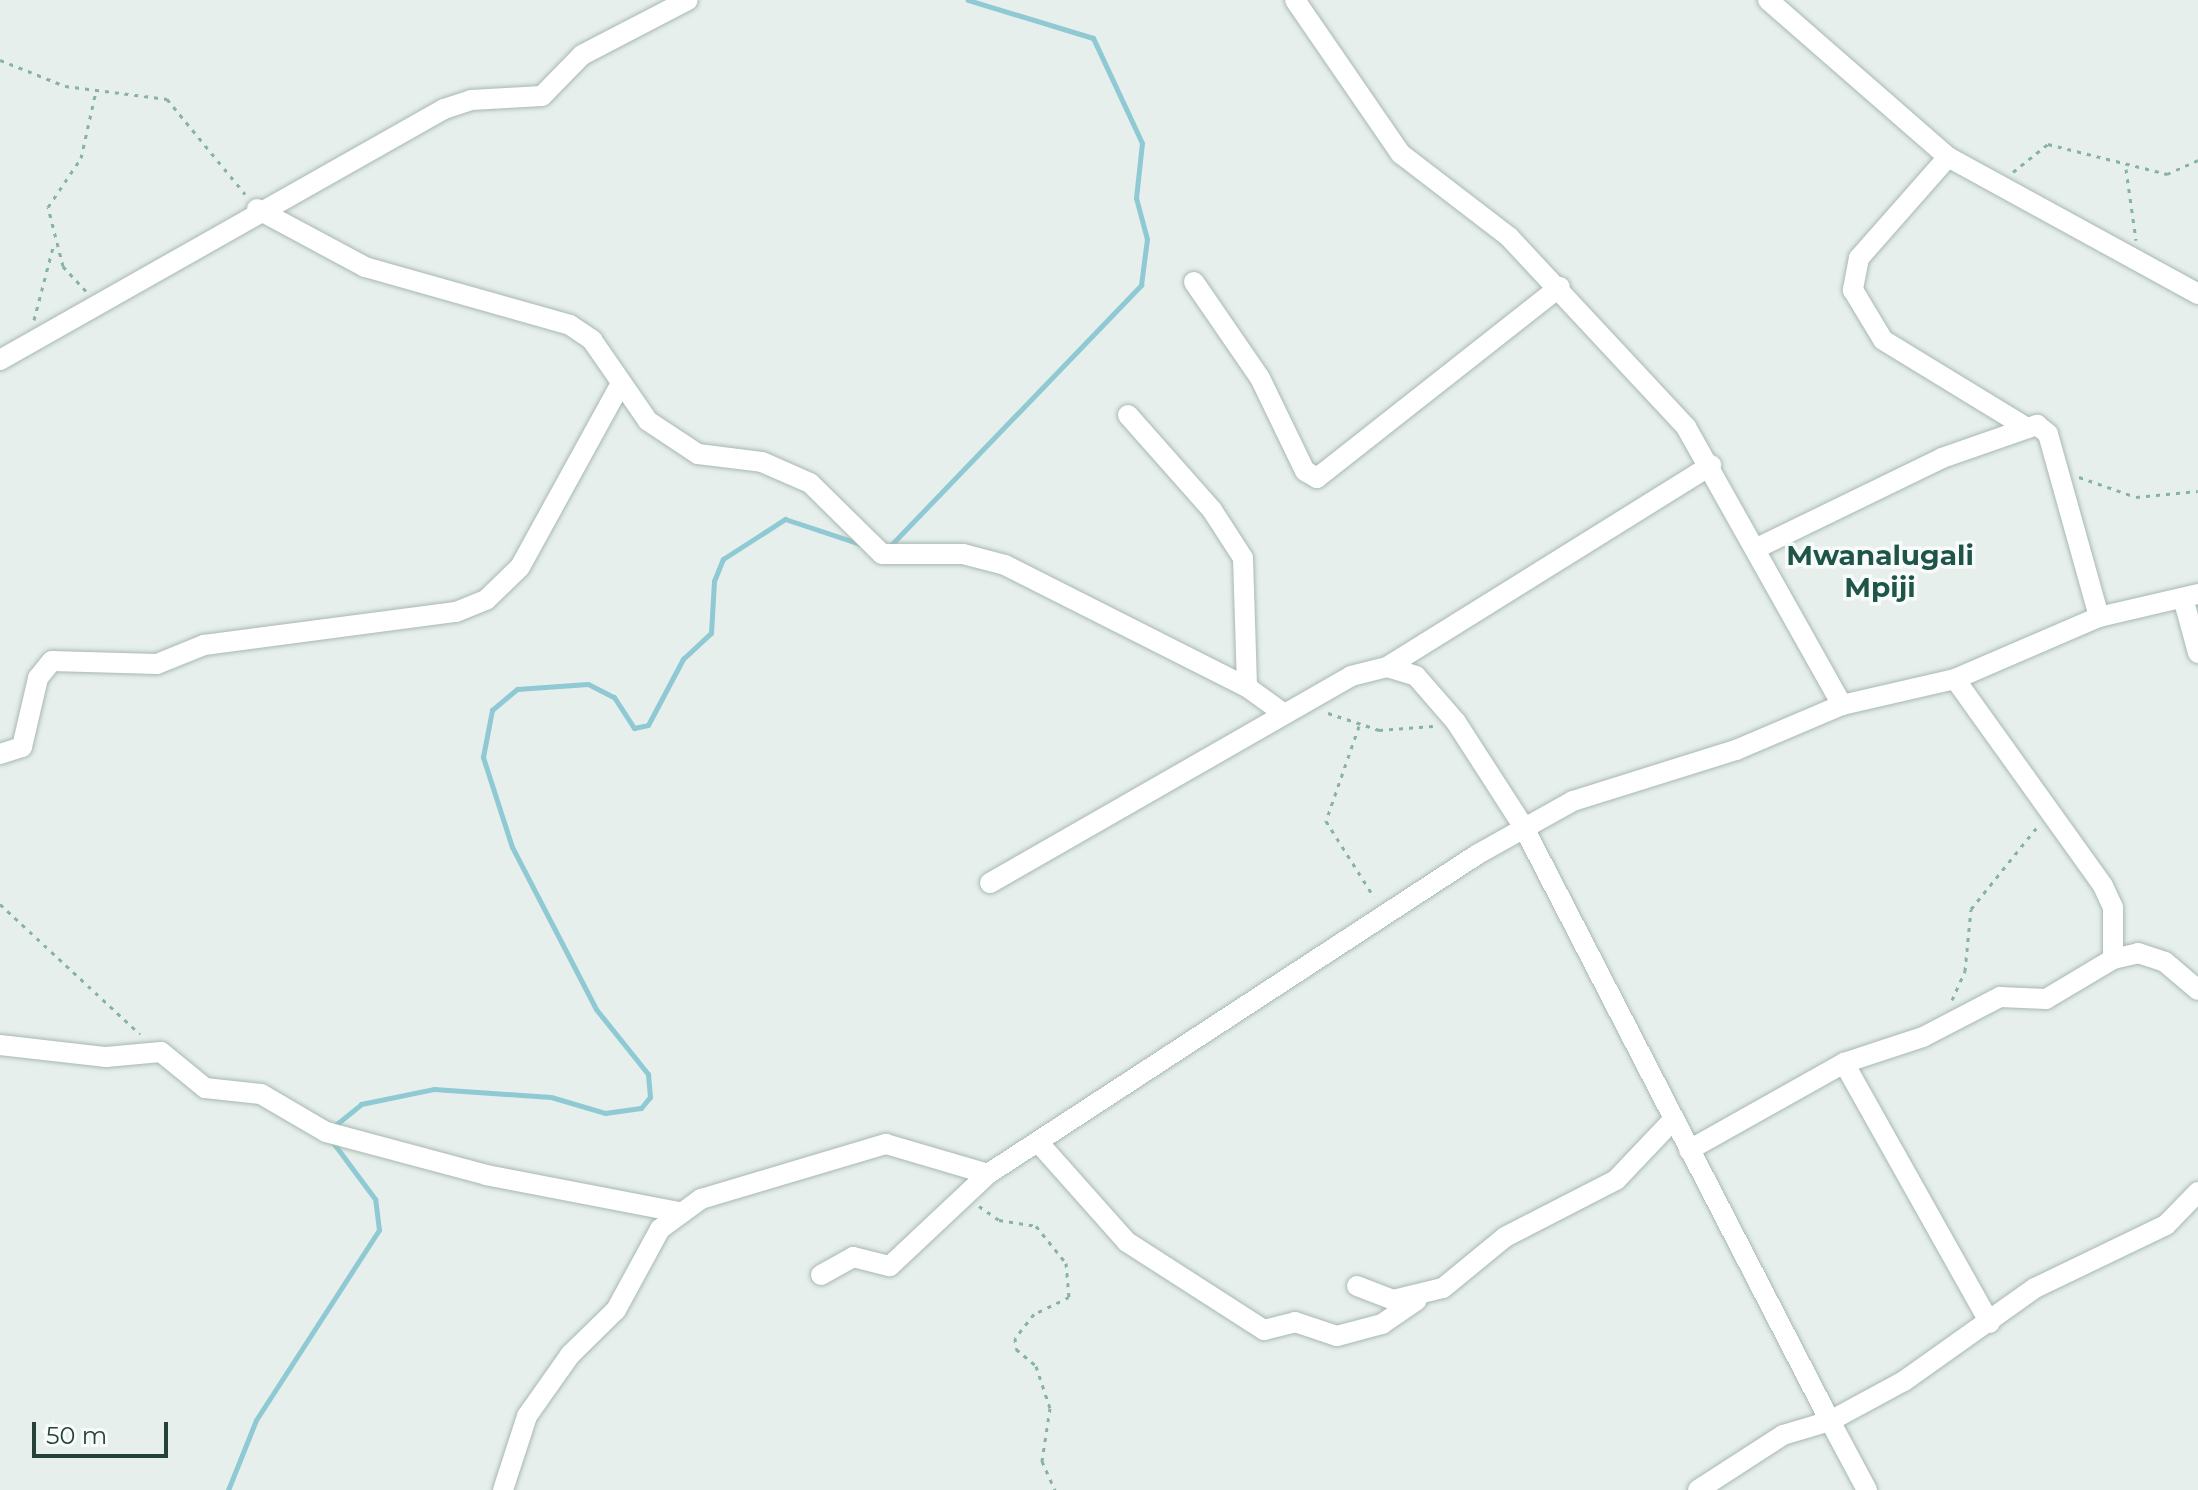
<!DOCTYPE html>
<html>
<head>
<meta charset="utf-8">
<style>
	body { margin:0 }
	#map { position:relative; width:2198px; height:1490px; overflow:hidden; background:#e6efeb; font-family:Montserrat,sans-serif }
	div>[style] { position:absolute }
	.stream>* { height:5px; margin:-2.5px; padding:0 2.5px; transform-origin:2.5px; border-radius:2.5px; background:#8ec9d4 }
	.path>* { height:3px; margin-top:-1.5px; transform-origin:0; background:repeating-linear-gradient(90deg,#86b3a5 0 4px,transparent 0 10px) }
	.roads { filter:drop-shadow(0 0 2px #a8b8b2) drop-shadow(0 0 2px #a8b8b2) }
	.minor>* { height:20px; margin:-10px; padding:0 10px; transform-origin:10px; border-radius:10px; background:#fff }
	span { translate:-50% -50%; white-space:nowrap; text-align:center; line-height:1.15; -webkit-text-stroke:7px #f7fbf9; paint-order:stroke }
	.quarter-label { font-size:28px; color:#1f5548; font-weight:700 }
	.scale { position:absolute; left:32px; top:1422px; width:136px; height:36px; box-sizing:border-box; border:4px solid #24423a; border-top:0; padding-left:10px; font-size:24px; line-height:28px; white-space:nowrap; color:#24423a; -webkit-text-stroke:6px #f7fbf9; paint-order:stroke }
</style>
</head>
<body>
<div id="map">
	<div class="stream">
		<i style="left:889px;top:547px;width:364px;rotate:-46.1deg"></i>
		<i style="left:1141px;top:285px;width:46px;rotate:-82.6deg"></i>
		<i style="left:1147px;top:239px;width:42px;rotate:-105deg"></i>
		<i style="left:1136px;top:198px;width:55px;rotate:-83.8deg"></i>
		<i style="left:1142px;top:143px;width:116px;rotate:-115deg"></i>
		<i style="left:1093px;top:38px;width:131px;rotate:-163.1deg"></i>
		<i style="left:333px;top:1127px;width:36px;rotate:-39deg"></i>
		<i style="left:361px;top:1104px;width:75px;rotate:-11.6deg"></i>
		<i style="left:434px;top:1089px;width:117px;rotate:3.9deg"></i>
		<i style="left:551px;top:1097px;width:56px;rotate:16.5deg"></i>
		<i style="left:605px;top:1113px;width:36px;rotate:-8deg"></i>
		<i style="left:641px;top:1108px;width:14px;rotate:-51deg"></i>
		<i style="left:650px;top:1097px;width:23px;rotate:-95deg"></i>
		<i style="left:648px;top:1074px;width:83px;rotate:-128.7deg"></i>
		<i style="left:596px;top:1009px;width:182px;rotate:-117.4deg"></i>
		<i style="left:512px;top:847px;width:95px;rotate:-107.9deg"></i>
		<i style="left:483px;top:757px;width:48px;rotate:-79.2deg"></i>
		<i style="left:492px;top:710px;width:33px;rotate:-40deg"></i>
		<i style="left:517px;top:689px;width:71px;rotate:-4deg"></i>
		<i style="left:588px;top:684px;width:29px;rotate:27deg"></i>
		<i style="left:614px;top:697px;width:37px;rotate:57deg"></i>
		<i style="left:634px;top:728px;width:14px;rotate:-12deg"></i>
		<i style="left:648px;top:725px;width:75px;rotate:-62.1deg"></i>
		<i style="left:683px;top:659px;width:38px;rotate:-43deg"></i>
		<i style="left:711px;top:633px;width:52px;rotate:-86.7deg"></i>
		<i style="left:714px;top:581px;width:24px;rotate:-68deg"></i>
		<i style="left:723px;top:559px;width:74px;rotate:-32.8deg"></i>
		<i style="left:785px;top:519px;width:79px;rotate:18.4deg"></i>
		<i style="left:228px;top:1490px;width:75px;rotate:-68.2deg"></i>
		<i style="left:256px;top:1420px;width:226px;rotate:-57.1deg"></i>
		<i style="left:379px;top:1230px;width:31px;rotate:-97deg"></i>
		<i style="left:375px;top:1199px;width:77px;rotate:-126.6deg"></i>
	</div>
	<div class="path">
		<i style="left:0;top:60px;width:70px;rotate:21.8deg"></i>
		<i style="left:65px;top:86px;width:103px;rotate:7.3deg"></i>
		<i style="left:167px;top:99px;width:123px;rotate:50.6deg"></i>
		<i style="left:2126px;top:169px;width:72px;rotate:82deg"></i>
		<i style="left:2013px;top:172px;width:45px;rotate:-38.7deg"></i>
		<i style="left:2048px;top:144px;width:123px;rotate:14.1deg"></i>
		<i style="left:2167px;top:174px;width:34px;rotate:-24deg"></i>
		<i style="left:86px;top:291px;width:34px;rotate:-133deg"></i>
		<i style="left:63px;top:266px;width:61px;rotate:-104.3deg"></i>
		<i style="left:48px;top:207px;width:59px;rotate:-56deg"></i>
		<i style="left:81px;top:158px;width:69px;rotate:-77.4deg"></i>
		<i style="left:34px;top:320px;width:80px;rotate:-75.4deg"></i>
		<i style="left:2079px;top:477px;width:60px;rotate:19.3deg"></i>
		<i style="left:2136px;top:497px;width:62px;rotate:-5.5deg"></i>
		<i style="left:1328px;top:713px;width:54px;rotate:18.4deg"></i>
		<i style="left:1379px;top:730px;width:54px;rotate:-4.2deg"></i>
		<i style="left:1359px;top:726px;width:101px;rotate:109.2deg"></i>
		<i style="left:1326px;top:821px;width:90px;rotate:57.7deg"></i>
		<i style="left:0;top:904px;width:191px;rotate:42.9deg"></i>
		<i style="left:1952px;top:1000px;width:32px;rotate:-66deg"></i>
		<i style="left:1965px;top:971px;width:62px;rotate:-84.5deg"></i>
		<i style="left:1971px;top:909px;width:107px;rotate:-51.1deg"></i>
		<i style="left:979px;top:1206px;width:24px;rotate:35deg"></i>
		<i style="left:999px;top:1220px;width:37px;rotate:9deg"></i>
		<i style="left:1036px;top:1226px;width:48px;rotate:51deg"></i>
		<i style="left:1066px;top:1263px;width:34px;rotate:85deg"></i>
		<i style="left:1069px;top:1297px;width:39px;rotate:154deg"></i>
		<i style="left:1034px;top:1314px;width:31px;rotate:128deg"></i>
		<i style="left:1015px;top:1338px;width:11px;rotate:85deg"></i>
		<i style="left:1016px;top:1349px;width:26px;rotate:40deg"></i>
		<i style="left:1036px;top:1366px;width:44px;rotate:71.6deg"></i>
		<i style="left:1050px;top:1408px;width:54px;rotate:98.6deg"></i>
		<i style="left:1042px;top:1461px;width:32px;rotate:66deg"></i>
	</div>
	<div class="roads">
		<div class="minor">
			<i style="left:1295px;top:0;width:187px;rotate:55.5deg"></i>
			<i style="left:1401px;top:154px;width:136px;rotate:37.5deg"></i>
			<i style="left:1509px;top:237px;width:260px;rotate:47deg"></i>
			<i style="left:1686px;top:427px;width:319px;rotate:60.7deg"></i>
			<i style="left:1768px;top:0;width:239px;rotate:41.1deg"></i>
			<i style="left:1948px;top:157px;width:285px;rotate:28.7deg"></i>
			<i style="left:1948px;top:157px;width:135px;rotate:131.4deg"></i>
			<i style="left:1859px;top:258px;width:33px;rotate:101deg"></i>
			<i style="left:1853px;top:290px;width:58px;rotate:59deg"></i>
			<i style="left:1883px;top:340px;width:165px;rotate:31.4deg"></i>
			<i style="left:257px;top:209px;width:123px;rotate:28.2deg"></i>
			<i style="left:365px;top:267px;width:213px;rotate:15.8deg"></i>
			<i style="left:570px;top:325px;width:27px;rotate:34deg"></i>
			<i style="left:592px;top:340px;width:98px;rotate:55.3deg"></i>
			<i style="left:648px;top:421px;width:60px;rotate:33.4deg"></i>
			<i style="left:698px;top:454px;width:64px;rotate:7.1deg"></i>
			<i style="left:762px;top:462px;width:52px;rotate:23.6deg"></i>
			<i style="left:810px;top:483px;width:101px;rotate:44.6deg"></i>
			<i style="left:882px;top:554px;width:81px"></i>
			<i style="left:963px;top:554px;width:43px;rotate:14.7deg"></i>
			<i style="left:1005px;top:565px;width:271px;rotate:26.8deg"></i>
			<i style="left:1194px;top:282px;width:116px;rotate:55.5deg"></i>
			<i style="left:1260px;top:378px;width:103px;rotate:64.2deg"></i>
			<i style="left:1305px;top:471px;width:14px;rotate:30deg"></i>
			<i style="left:1317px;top:478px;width:309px;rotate:-38.2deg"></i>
			<i style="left:0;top:360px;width:510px;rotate:-29.48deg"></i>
			<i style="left:444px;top:109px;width:28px;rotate:-18deg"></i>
			<i style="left:471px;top:100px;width:71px;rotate:-3.2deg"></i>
			<i style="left:542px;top:96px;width:57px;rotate:-45.7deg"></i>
			<i style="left:582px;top:55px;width:119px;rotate:-27.4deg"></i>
			<i style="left:1128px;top:415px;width:127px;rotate:48.5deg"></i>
			<i style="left:1212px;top:510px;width:57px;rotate:57.1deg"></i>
			<i style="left:1243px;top:558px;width:129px;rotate:88.2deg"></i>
			<i style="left:1247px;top:687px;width:44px;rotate:35.8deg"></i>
			<i style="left:1757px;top:548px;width:206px;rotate:-25.9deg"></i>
			<i style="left:1942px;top:458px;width:101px;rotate:-19.2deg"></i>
			<i style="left:2037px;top:425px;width:14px;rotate:39deg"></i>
			<i style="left:2048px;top:434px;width:190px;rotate:74.4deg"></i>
			<i style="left:2183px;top:598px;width:57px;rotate:74.7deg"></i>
			<i style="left:1387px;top:667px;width:382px;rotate:-31.9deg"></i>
			<i style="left:1955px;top:679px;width:254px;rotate:54.4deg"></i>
			<i style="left:2103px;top:886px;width:23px;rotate:65deg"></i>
			<i style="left:2113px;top:907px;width:52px;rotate:90deg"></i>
			<i style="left:0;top:754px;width:23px;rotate:-18deg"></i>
			<i style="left:22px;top:747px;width:71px;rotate:-76.9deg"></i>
			<i style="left:38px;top:678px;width:22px;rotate:-51deg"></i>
			<i style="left:52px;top:661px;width:105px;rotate:1.6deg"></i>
			<i style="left:157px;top:664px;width:51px;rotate:-22deg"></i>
			<i style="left:204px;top:645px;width:254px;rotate:-7.5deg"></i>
			<i style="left:456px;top:612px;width:32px;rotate:-22deg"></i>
			<i style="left:486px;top:600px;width:47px;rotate:-44.1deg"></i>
			<i style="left:520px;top:567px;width:208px;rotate:-61.2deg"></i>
			<i style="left:990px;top:883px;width:416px;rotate:-29.8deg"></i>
			<i style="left:1351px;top:676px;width:37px;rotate:-14deg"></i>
			<i style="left:1387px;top:667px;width:30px;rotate:17deg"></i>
			<i style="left:1416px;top:676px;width:61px;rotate:49deg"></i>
			<i style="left:1456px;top:722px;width:124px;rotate:57.2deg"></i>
			<i style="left:1523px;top:826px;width:670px;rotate:62.71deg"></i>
			<i style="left:1830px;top:1421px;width:84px;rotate:-28.4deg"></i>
			<i style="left:1904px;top:1381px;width:161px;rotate:-35.4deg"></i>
			<i style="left:2035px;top:1288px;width:145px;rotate:-25.7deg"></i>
			<i style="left:2166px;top:1225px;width:46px;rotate:-45.9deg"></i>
			<i style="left:0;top:1045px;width:107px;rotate:6.5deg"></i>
			<i style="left:106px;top:1057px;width:55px;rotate:-5.2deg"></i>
			<i style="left:161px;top:1052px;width:57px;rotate:39.3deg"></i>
			<i style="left:205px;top:1088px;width:56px;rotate:6.1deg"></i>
			<i style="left:261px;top:1094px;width:75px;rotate:30.3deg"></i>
			<i style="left:326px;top:1132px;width:166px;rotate:15deg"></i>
			<i style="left:486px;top:1175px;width:197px;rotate:10.9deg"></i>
			<i style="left:1844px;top:1063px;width:298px;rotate:60.7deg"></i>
			<i style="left:1039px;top:1143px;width:132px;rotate:48.4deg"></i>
			<i style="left:1127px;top:1242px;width:163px;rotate:32.7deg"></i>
			<i style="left:1264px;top:1330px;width:32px;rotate:-14deg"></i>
			<i style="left:1295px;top:1322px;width:44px;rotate:18.4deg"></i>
			<i style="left:1337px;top:1336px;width:47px;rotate:-14.9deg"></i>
			<i style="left:1382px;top:1324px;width:42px;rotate:-34.4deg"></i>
			<i style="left:1689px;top:1150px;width:178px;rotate:-29.3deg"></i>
			<i style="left:1844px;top:1063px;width:83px;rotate:-18.2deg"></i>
			<i style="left:1923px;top:1037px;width:87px;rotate:-27.5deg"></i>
			<i style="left:2000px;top:997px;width:46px;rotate:2.5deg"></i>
			<i style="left:2046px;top:999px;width:78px;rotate:-30.8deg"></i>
			<i style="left:2113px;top:959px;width:26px;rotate:-13deg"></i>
			<i style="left:2138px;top:953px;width:28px;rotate:18deg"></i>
			<i style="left:2165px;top:962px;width:43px;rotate:40.3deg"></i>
			<i style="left:821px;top:1275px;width:37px;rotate:-29deg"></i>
			<i style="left:853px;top:1257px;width:38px;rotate:14deg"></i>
			<i style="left:890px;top:1266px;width:134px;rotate:-43.2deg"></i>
			<i style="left:1357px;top:1286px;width:39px;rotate:21deg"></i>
			<i style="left:1393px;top:1300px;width:51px;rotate:-13.5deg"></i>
			<i style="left:1443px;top:1288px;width:80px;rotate:-39.4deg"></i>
			<i style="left:1505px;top:1237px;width:125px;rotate:-27.2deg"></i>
			<i style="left:1616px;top:1180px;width:81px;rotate:-46.5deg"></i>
			<i style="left:503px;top:1490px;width:78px;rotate:-72deg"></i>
			<i style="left:527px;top:1416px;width:75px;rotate:-54.8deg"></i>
			<i style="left:570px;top:1355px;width:64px;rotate:-44.4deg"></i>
			<i style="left:616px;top:1310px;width:92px;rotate:-61.5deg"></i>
			<i style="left:660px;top:1229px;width:51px;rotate:-36.2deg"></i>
			<i style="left:701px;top:1199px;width:193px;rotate:-16.6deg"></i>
			<i style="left:886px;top:1144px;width:106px;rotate:16.4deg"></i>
			<i style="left:988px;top:1174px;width:585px;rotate:-33.15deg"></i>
			<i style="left:1478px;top:854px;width:109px;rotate:-29.2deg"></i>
			<i style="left:1573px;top:801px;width:171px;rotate:-17.4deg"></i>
			<i style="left:1736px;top:750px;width:115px;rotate:-23deg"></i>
			<i style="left:1842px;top:705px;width:116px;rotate:-13deg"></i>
			<i style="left:1955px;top:679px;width:157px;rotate:-23.3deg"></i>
			<i style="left:2099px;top:617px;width:102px;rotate:-13.1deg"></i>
			<i style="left:1698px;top:1490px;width:101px;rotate:-32.9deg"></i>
			<i style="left:1783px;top:1435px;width:49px;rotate:-16.6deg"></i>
			<i style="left:1830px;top:1421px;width:78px;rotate:61.8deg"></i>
		</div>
	</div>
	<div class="quarter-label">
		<span style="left:1880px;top:571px">Mwanalugali<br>Mpiji</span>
	</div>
	<div class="scale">50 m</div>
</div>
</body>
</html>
